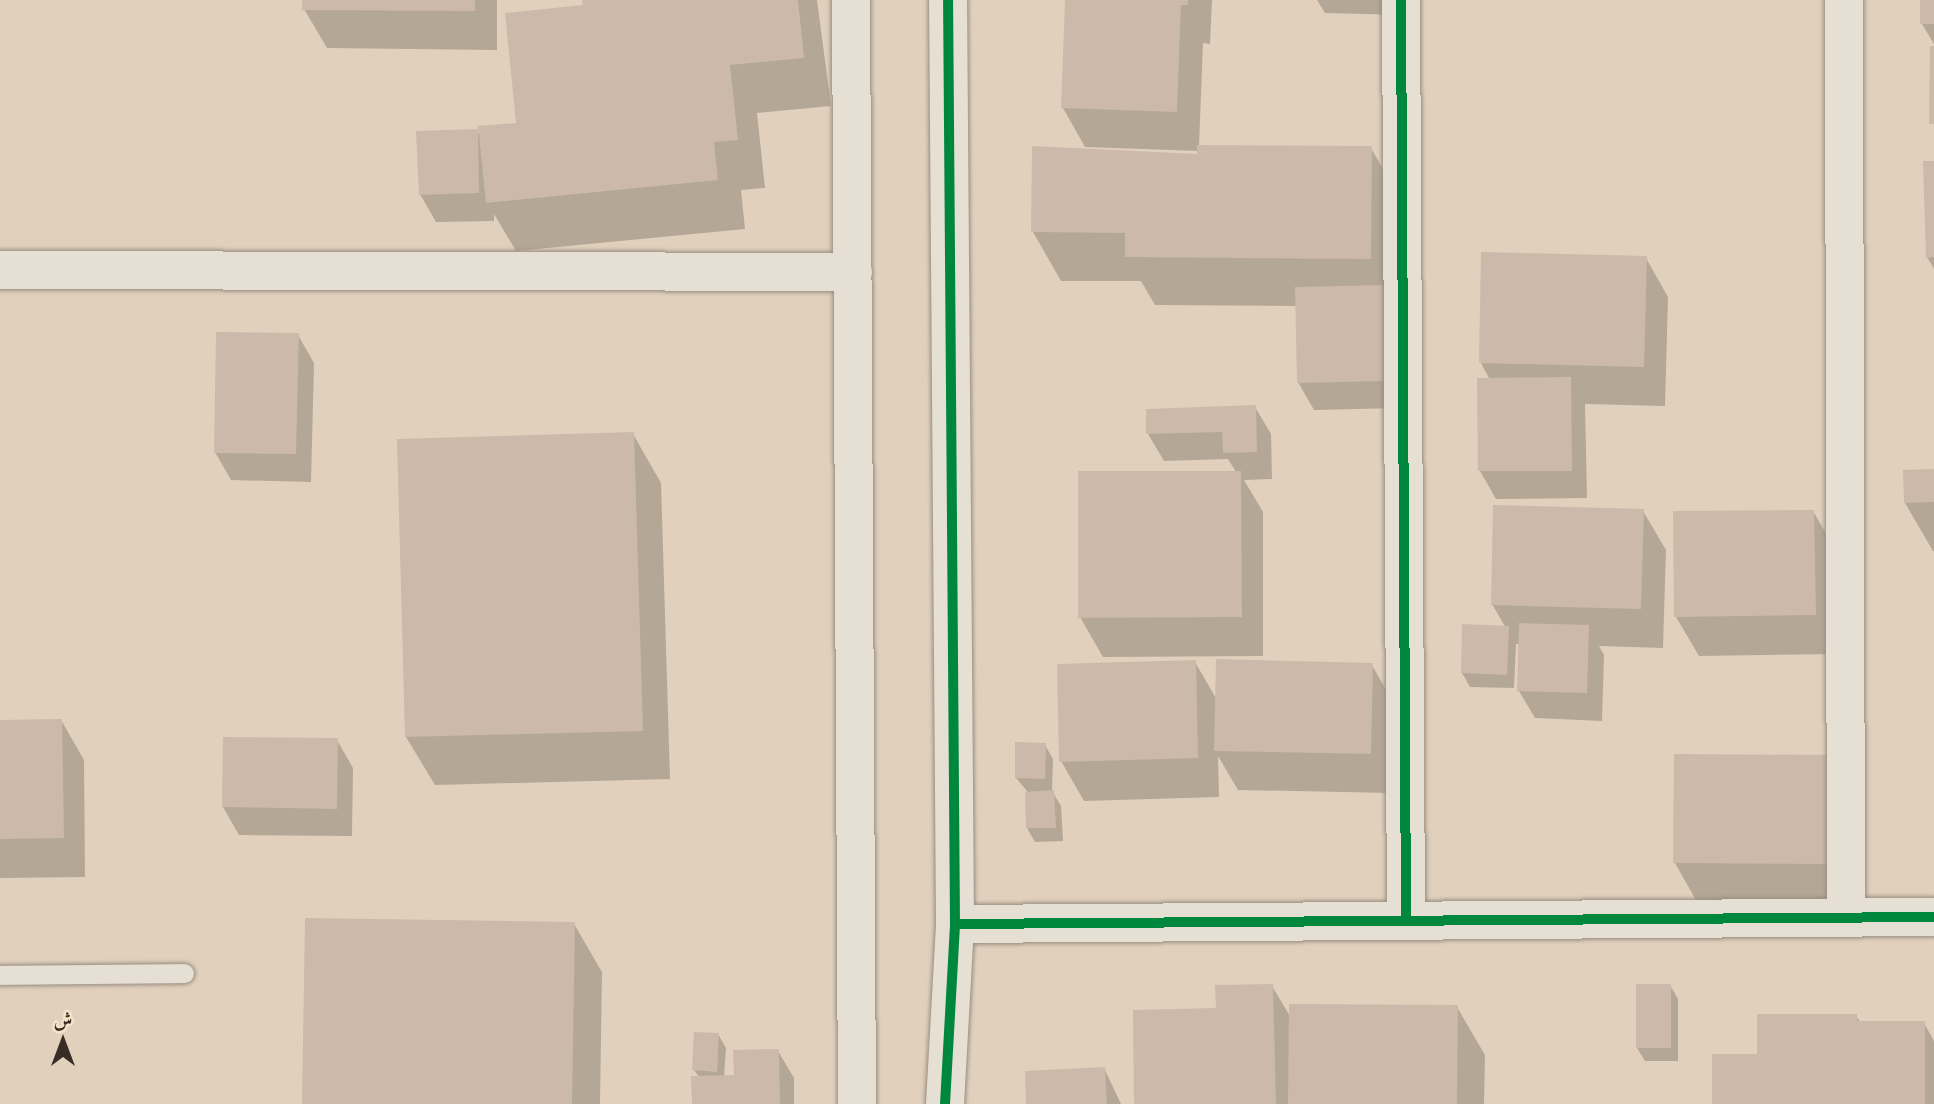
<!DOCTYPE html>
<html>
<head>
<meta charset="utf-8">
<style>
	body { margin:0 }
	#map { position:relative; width:1934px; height:1104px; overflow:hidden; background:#e1d1bc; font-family:Cardo,Amiri,serif }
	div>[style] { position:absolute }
	.shadow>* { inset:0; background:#0003 }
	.building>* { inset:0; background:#ccb9a9 }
	.roads { filter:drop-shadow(0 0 2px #988d81) drop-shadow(0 0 2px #988d81) }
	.lane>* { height:19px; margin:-9.5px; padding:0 9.5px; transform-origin:9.5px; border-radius:9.5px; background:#e6dfd4 }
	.street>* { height:38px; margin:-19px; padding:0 19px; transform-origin:19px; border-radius:19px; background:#e6dfd4 }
	.secondary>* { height:38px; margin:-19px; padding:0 19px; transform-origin:19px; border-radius:19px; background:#e6dfd4 }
	.cycleway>* { height:10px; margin:-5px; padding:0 5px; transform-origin:5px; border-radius:5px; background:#00873e }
	span { translate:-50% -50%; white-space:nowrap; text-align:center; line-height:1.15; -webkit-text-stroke:5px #f5e3ca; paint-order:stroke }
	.north { position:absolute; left:28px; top:1006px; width:70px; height:70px; -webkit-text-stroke:5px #f5e3ca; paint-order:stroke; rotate:0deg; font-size:19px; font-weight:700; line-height:28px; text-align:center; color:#382c25 }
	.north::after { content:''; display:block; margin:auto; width:24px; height:32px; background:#382c25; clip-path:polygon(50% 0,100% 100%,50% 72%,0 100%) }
</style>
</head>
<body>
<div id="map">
	<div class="shadow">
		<i style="clip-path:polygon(304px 0,497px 0,497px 50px,327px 48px,304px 9px)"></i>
		<i style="clip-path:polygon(584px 0,817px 0,831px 106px,757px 113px,765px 188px,741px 190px,745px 229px,516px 251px,494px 214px,494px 221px,436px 222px,420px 194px,477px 131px,481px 137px,518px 124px,585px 7px)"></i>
		<i style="clip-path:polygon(1067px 0,1212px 0,1210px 44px,1203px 43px,1199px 146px,1371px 148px,1399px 197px,1400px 408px,1314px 410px,1298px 382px,1297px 306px,1155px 305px,1141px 281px,1061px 281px,1033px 232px,1199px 156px,1199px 151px,1085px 147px,1063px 108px)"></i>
		<i style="clip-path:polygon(1317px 0,1403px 0,1403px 15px,1325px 13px)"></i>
		<i style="clip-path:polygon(1922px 0,1934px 0,1934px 44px,1922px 24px)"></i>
		<i style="clip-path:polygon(1934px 162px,1934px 269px,1927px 257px)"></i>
		<i style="clip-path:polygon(1646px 258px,1668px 297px,1665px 406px,1585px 404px,1587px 498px,1496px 499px,1480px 471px,1490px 380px,1481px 363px)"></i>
		<i style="clip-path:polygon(298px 335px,314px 363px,311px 482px,231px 480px,215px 452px)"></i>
		<i style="clip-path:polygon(1255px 407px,1271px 434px,1272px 479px,1244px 480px,1263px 512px,1263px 656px,1103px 657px,1080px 617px,1236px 472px,1228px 459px,1164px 461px,1148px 434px)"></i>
		<i style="clip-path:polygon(633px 434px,661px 483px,670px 779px,435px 785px,406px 737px)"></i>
		<i style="clip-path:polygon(1934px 471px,1934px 551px,1933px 551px,1905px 503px)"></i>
		<i style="clip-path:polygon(1643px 511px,1666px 550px,1663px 648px,1599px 646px,1604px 655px,1602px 721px,1535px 718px,1519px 691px,1520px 644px,1516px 644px,1514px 688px,1470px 687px,1462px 673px,1506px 628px,1492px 604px)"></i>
		<i style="clip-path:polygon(1813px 511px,1836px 551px,1837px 654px,1699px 656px,1676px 617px)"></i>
		<i style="clip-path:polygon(1195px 662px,1217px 700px,1372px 665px,1394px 704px,1392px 793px,1238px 790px,1218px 756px,1219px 797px,1084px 801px,1061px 761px)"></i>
		<i style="clip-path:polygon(61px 720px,84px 760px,85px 877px,0 878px,0 721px)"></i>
		<i style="clip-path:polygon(337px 740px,353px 768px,352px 836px,239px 835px,223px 807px)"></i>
		<i style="clip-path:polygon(1045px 745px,1053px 759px,1052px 791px,1061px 806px,1063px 841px,1035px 842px,1027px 828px,1027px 791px,1016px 778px)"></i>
		<i style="clip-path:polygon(1862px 796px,1862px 903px,1697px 902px,1675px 863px)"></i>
		<i style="clip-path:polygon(574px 924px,602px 972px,600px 1104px,304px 1104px)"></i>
		<i style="clip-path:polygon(1670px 985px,1678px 999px,1678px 1061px,1645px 1061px,1637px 1048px)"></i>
		<i style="clip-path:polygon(1272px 986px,1291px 1018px,1457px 1007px,1485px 1055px,1484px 1104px,1136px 1104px,1218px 1010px)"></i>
		<i style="clip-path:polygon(1856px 1016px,1861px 1023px,1924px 1023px,1934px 1041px,1934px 1104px,1714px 1104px,1759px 1055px)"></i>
		<i style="clip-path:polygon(718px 1034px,726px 1048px,724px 1077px,736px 1077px,778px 1051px,794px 1078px,794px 1104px,693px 1104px,699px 1077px,694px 1070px)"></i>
		<i style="clip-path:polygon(1104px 1068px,1121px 1104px,1028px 1104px)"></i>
	</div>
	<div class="building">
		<i style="clip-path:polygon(302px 0,475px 0,475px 11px,302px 10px)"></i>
		<i style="clip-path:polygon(582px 0,798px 0,804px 58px,730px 65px,738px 140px,714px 142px,718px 180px,486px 203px,478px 126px,516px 123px,505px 13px,583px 5px)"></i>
		<i style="clip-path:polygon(1065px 0,1188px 0,1188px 5px,1181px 5px,1177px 112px,1061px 108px)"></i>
		<i style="clip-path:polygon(1920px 0,1934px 0,1934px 24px,1920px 24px)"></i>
		<i style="clip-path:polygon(1930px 46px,1934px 46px,1934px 124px,1929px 124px)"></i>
		<i style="clip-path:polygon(478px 129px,479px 193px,419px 195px,416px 131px)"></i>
		<i style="clip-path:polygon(1197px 145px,1372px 146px,1371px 259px,1125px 257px,1125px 233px,1031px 232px,1032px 146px,1197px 154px)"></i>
		<i style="clip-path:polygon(1923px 161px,1934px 161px,1934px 257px,1926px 258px)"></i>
		<i style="clip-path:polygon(1481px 252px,1647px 256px,1644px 367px,1479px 363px)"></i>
		<i style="clip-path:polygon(1384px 285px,1385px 381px,1297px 383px,1295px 287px)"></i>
		<i style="clip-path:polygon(216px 332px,299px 333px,296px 454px,214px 453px)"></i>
		<i style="clip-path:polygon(1571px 377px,1572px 471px,1478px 471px,1477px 378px)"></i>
		<i style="clip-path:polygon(1256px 405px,1257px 452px,1223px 453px,1222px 432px,1146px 434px,1146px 409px)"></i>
		<i style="clip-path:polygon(634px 432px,643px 731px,405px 737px,397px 439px)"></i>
		<i style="clip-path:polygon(1934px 469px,1934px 502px,1904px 503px,1903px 470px)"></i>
		<i style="clip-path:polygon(1078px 471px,1241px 471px,1242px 617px,1078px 618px)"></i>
		<i style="clip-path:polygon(1493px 505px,1644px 509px,1641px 609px,1491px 605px)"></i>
		<i style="clip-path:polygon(1814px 510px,1816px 615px,1674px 617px,1673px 511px)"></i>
		<i style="clip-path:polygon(1519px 623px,1589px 625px,1587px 693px,1517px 691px)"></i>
		<i style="clip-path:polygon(1462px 624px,1509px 626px,1507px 675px,1461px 673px)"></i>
		<i style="clip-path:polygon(1216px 659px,1373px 663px,1371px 754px,1214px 751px)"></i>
		<i style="clip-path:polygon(1196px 660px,1198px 758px,1059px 762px,1057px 664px)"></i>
		<i style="clip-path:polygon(62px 719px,64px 838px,0 839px,0 720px)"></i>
		<i style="clip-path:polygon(223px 737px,338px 738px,337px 809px,222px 807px)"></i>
		<i style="clip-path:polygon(1015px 742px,1046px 743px,1045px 779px,1015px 778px)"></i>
		<i style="clip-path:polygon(1674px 754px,1841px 755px,1840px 864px,1673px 863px)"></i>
		<i style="clip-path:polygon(1054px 790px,1056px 828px,1026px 828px,1025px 792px)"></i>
		<i style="clip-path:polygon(305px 918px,575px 922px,572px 1104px,302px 1104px)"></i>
		<i style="clip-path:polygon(1273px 984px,1276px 1104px,1134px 1104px,1133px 1010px,1216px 1008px,1215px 985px)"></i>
		<i style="clip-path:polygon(1636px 984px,1671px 984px,1671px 1048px,1636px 1048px)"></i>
		<i style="clip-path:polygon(1289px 1004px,1458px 1005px,1457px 1104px,1288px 1104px)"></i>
		<i style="clip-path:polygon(1757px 1014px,1857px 1014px,1857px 1021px,1925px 1021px,1925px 1104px,1712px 1104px,1712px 1054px,1757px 1054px)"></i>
		<i style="clip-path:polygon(694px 1032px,719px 1033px,717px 1072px,692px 1070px)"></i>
		<i style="clip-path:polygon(779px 1049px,780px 1104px,692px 1104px,691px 1076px,734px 1075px,733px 1050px)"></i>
		<i style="clip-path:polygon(1105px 1067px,1107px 1104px,1026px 1104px,1025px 1071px)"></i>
	</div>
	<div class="roads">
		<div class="lane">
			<i style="left:0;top:975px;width:184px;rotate:-0.6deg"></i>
		</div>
		<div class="street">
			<i style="left:1401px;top:0;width:920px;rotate:89.69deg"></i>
			<i style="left:1844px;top:0;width:918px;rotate:89.88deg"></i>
			<i style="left:0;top:270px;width:853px;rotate:0.13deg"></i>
			<i style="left:955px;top:924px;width:979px;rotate:-0.41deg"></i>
		</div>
		<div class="secondary">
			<i style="left:851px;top:0;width:1104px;rotate:89.69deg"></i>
			<i style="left:945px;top:1104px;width:180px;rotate:-86.8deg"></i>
			<i style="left:955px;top:924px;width:924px;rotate:-90.43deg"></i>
		</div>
	</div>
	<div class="cycleway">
		<i style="left:1401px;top:0;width:920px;rotate:89.69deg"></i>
		<i style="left:955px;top:924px;width:979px;rotate:-0.41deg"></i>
		<i style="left:945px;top:1104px;width:180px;rotate:-86.8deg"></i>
		<i style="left:955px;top:924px;width:924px;rotate:-90.43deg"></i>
	</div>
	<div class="north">ش</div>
</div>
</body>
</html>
